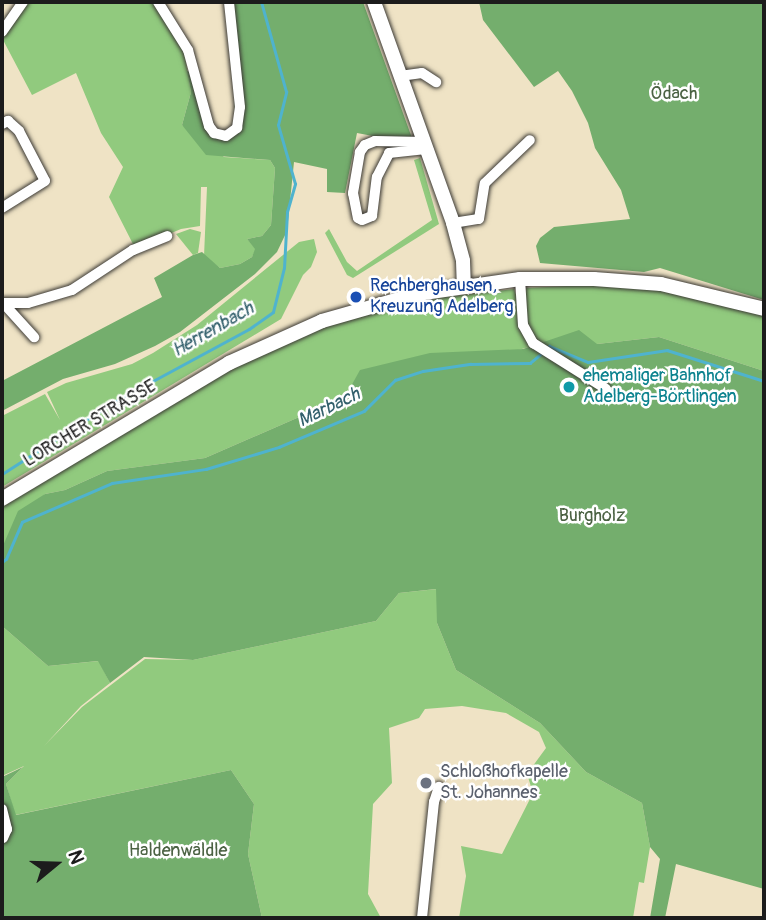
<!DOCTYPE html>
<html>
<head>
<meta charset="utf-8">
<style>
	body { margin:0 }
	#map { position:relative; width:766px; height:920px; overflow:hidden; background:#efe3c5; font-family:Pangolin,sans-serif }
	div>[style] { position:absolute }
	.green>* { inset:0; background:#91ca7e }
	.forest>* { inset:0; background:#74ae6d }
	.stream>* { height:2.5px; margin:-1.25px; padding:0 1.25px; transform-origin:1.25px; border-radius:1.25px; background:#4fb3ce }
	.roads { filter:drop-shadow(0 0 2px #3c3a35) drop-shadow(0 0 2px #3c3a35) }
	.minor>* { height:10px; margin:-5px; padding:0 5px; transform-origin:5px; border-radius:5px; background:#fff }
	.major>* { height:14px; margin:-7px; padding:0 7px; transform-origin:7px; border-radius:7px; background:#fff }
	.dots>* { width:19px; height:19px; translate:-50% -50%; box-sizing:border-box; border:4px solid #fff; border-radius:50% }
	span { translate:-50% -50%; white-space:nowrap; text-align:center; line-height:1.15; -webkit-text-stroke:5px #fff; paint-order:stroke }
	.park-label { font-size:18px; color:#4b6243 }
	.transit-label { font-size:18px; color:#164399 }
	.left { translate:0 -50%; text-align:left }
	.culture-label { font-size:18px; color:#0d838f }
	.street-label { font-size:18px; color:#1c1c1c }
	.worship-label { font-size:18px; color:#5b616d }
	.water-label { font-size:19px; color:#33606c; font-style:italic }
	.frame { position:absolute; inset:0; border:4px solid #1c1c1c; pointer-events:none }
	.north { position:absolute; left:21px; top:829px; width:70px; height:70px; -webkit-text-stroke:5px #fff; paint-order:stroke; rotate:71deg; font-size:19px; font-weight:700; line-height:28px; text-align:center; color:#1c1c1c }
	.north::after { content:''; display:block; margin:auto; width:24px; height:32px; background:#1c1c1c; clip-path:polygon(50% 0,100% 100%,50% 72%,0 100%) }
</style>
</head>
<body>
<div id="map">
	<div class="green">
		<i style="clip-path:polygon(27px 2px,153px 2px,184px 51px,191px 92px,182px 125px,224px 157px,270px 160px,275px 168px,271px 225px,262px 236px,247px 239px,256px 249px,252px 257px,240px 264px,220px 268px,204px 256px,207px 187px,201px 187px,200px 226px,181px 229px,135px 248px,109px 197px,123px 167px,101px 133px,76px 73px,32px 95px,2px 38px)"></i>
		<i style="clip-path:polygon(420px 158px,439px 224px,353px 278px,347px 275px,325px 233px,329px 229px,347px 262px,357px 271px,432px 220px,414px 160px)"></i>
		<i style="clip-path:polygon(190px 229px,201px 232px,198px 253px,193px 255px,176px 234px)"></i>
		<i style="clip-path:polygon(314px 239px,317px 252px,311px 267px,303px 275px,281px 319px,2px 487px,2px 416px,45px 394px,60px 420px,47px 392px,66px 383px,132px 364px,153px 353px,197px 325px,299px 242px)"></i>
		<i style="clip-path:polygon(587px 285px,637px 287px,687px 295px,764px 315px,764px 371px,659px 337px,597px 344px,537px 344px,525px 324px,526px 288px)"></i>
		<i style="clip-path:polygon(514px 289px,533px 346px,345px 397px,205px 458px,107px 471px,65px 490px,45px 494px,2px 548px,2px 507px,239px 364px,319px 329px,362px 316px,444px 297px)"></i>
		<i style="clip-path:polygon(437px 589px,437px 623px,456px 670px,540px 723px,586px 772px,642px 803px,650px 847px,644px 883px,639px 882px,633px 918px,459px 918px,466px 876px,461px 846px,502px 854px,533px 793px,527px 774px,546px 748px,539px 732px,506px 713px,462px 706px,425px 709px,419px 718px,389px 728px,392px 783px,373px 804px,368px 894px,381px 918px,262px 918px,248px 854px,254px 804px,231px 770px,15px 815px,6px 784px,24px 766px,2px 776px,2px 626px,48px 666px,99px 661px,110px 683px,81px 706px,44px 746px,82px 707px,145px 659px,193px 660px,376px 621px,399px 593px)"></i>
	</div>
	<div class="forest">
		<i style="clip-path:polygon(233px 2px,363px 2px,412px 138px,394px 140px,357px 133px,345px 193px,327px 192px,327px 169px,294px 162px,287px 231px,277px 252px,255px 274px,180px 332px,155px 346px,115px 364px,63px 379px,2px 411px,2px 381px,162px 297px,154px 278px,193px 255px,202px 252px,220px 268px,240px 264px,252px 257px,255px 249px,247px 239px,262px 236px,271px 225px,275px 168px,270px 160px,206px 155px,182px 125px,191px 92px,187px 71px,192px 72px,209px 130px,235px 133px)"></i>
		<i style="clip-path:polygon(479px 2px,764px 2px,764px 300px,660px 268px,644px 272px,540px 263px,536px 246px,540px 238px,554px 227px,630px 219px,621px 190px,595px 148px,588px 123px,572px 91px,558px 71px,534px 87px,483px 20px)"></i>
		<i style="clip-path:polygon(579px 330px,597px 344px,659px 337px,764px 371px,764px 889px,676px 864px,665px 918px,650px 918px,660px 859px,650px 847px,642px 803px,586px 772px,540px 723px,456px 670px,437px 623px,436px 589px,399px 593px,376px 621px,193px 660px,144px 657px,110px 683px,98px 661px,48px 666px,2px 626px,2px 548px,18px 511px,45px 494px,65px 490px,107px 471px,205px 458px,345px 397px,360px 370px,430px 353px,523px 349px)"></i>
		<i style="clip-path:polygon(23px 767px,6px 784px,16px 815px,231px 770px,254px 804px,248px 854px,262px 918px,2px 918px,2px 777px)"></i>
	</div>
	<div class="stream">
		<i style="left:547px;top:348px;width:3px;rotate:-45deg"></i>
		<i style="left:549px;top:346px;width:42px;rotate:22.3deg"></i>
		<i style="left:588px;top:362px;width:80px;rotate:-8.6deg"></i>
		<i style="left:667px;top:350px;width:102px;rotate:17.7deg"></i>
		<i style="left:2px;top:474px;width:133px;rotate:-32.7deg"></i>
		<i style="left:114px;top:402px;width:153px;rotate:-28.4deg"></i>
		<i style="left:249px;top:329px;width:29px;rotate:-35deg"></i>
		<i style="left:273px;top:312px;width:45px;rotate:-76deg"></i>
		<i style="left:284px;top:268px;width:56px;rotate:-86.9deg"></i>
		<i style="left:287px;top:212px;width:29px;rotate:-74deg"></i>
		<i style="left:295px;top:184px;width:61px;rotate:-106.1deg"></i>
		<i style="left:278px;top:125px;width:34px;rotate:-76deg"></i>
		<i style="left:286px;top:92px;width:93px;rotate:-105.5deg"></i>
		<i style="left:2px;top:562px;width:5px;rotate:-37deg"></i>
		<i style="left:6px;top:559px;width:40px;rotate:-66.6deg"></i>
		<i style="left:22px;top:522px;width:98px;rotate:-23.4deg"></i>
		<i style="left:112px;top:483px;width:95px;rotate:-8.5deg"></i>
		<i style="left:206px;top:469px;width:76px;rotate:-16.8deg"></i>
		<i style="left:279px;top:447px;width:92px;rotate:-23deg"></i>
		<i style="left:364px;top:411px;width:44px;rotate:-45deg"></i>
		<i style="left:395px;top:380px;width:29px;rotate:-18deg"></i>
		<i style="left:423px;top:371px;width:48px;rotate:-8.5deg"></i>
		<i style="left:470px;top:364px;width:60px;rotate:-1deg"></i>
		<i style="left:530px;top:363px;width:16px;rotate:-40deg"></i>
	</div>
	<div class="roads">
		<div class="minor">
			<i style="left:158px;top:2px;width:57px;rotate:58deg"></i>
			<i style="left:188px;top:50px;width:79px;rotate:74.6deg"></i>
			<i style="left:209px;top:126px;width:9px;rotate:54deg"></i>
			<i style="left:214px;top:133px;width:12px;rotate:14deg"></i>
			<i style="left:226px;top:136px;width:14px;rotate:-36deg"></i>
			<i style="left:237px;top:128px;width:21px;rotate:-82deg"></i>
			<i style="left:240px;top:107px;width:106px;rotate:-96deg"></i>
			<i style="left:2px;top:32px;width:37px;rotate:-55deg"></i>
			<i style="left:400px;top:76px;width:22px;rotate:-8deg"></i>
			<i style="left:422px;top:73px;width:17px;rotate:33deg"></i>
			<i style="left:2px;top:124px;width:7px;rotate:-27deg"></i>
			<i style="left:8px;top:121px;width:15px;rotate:42deg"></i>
			<i style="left:19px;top:131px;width:56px;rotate:62.5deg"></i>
			<i style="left:45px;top:181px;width:51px;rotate:147.9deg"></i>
			<i style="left:424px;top:142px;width:49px;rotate:-178.8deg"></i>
			<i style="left:375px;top:141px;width:11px;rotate:158deg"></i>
			<i style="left:365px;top:145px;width:9px;rotate:126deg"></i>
			<i style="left:360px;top:152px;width:42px;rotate:99.7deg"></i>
			<i style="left:353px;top:193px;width:25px;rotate:79deg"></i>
			<i style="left:358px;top:218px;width:4px;rotate:27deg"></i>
			<i style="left:362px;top:220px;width:11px;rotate:-22deg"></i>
			<i style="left:372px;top:216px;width:39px;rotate:-83deg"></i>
			<i style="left:377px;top:177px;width:27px;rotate:-63deg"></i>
			<i style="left:389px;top:153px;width:37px;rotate:-6deg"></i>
			<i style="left:453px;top:223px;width:26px;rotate:-9deg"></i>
			<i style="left:479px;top:219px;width:36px;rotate:-81deg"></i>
			<i style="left:485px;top:183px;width:62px;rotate:-43.7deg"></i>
			<i style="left:520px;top:279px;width:46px;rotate:86.3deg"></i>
			<i style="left:523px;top:325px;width:21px;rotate:61deg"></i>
			<i style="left:533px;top:343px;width:86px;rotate:32.2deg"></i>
			<i style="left:2px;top:303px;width:26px"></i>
			<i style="left:28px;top:303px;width:46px;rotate:-16.5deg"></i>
			<i style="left:72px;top:290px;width:73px;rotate:-33.3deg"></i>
			<i style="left:133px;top:250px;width:37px;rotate:-22deg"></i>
			<i style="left:4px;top:304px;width:45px;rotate:47.7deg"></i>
			<i style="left:2px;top:809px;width:21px;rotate:76deg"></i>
			<i style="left:7px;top:829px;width:10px;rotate:114deg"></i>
			<i style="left:422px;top:918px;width:117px;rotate:-84.1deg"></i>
			<i style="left:434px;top:802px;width:16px;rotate:-72deg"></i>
		</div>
		<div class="major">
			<i style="left:374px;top:2px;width:235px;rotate:70.3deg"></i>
			<i style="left:453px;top:223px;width:39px;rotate:75deg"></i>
			<i style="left:463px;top:261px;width:25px;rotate:88deg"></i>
			<i style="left:2px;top:499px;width:265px;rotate:-30.9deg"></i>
			<i style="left:229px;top:363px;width:102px;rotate:-24.3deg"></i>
			<i style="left:322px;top:321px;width:99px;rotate:-15.9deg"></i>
			<i style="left:417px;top:294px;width:104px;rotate:-8.3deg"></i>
			<i style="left:520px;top:279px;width:74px"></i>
			<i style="left:594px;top:279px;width:67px;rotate:4.3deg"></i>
			<i style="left:661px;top:284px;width:106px;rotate:13.6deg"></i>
		</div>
	</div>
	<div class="dots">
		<i style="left:356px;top:297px;background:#1a4fb4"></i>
		<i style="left:569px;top:387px;background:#0f9aa8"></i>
		<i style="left:426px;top:783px;background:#6b7280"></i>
	</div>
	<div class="park-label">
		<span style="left:674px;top:94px">Ödach</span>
		<span style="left:592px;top:516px">Burgholz</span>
		<span style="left:178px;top:851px">Haldenwäldle</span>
	</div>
	<div class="transit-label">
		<span class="left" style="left:370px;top:297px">Rechberghausen,<br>Kreuzung Adelberg</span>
	</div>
	<div class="culture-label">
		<span class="left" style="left:583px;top:387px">ehemaliger Bahnhof<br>Adelberg-Börtlingen</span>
	</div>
	<div class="street-label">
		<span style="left:90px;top:424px;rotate:-31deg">LORCHER STRASSE</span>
	</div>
	<div class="worship-label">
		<span class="left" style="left:440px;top:783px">Schloßhofkapelle<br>St. Johannes</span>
	</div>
	<div class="water-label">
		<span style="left:213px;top:330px;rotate:-30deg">Herrenbach</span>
		<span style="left:329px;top:408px;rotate:-26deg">Marbach</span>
	</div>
	<div class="frame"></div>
	<div class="north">N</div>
</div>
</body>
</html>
